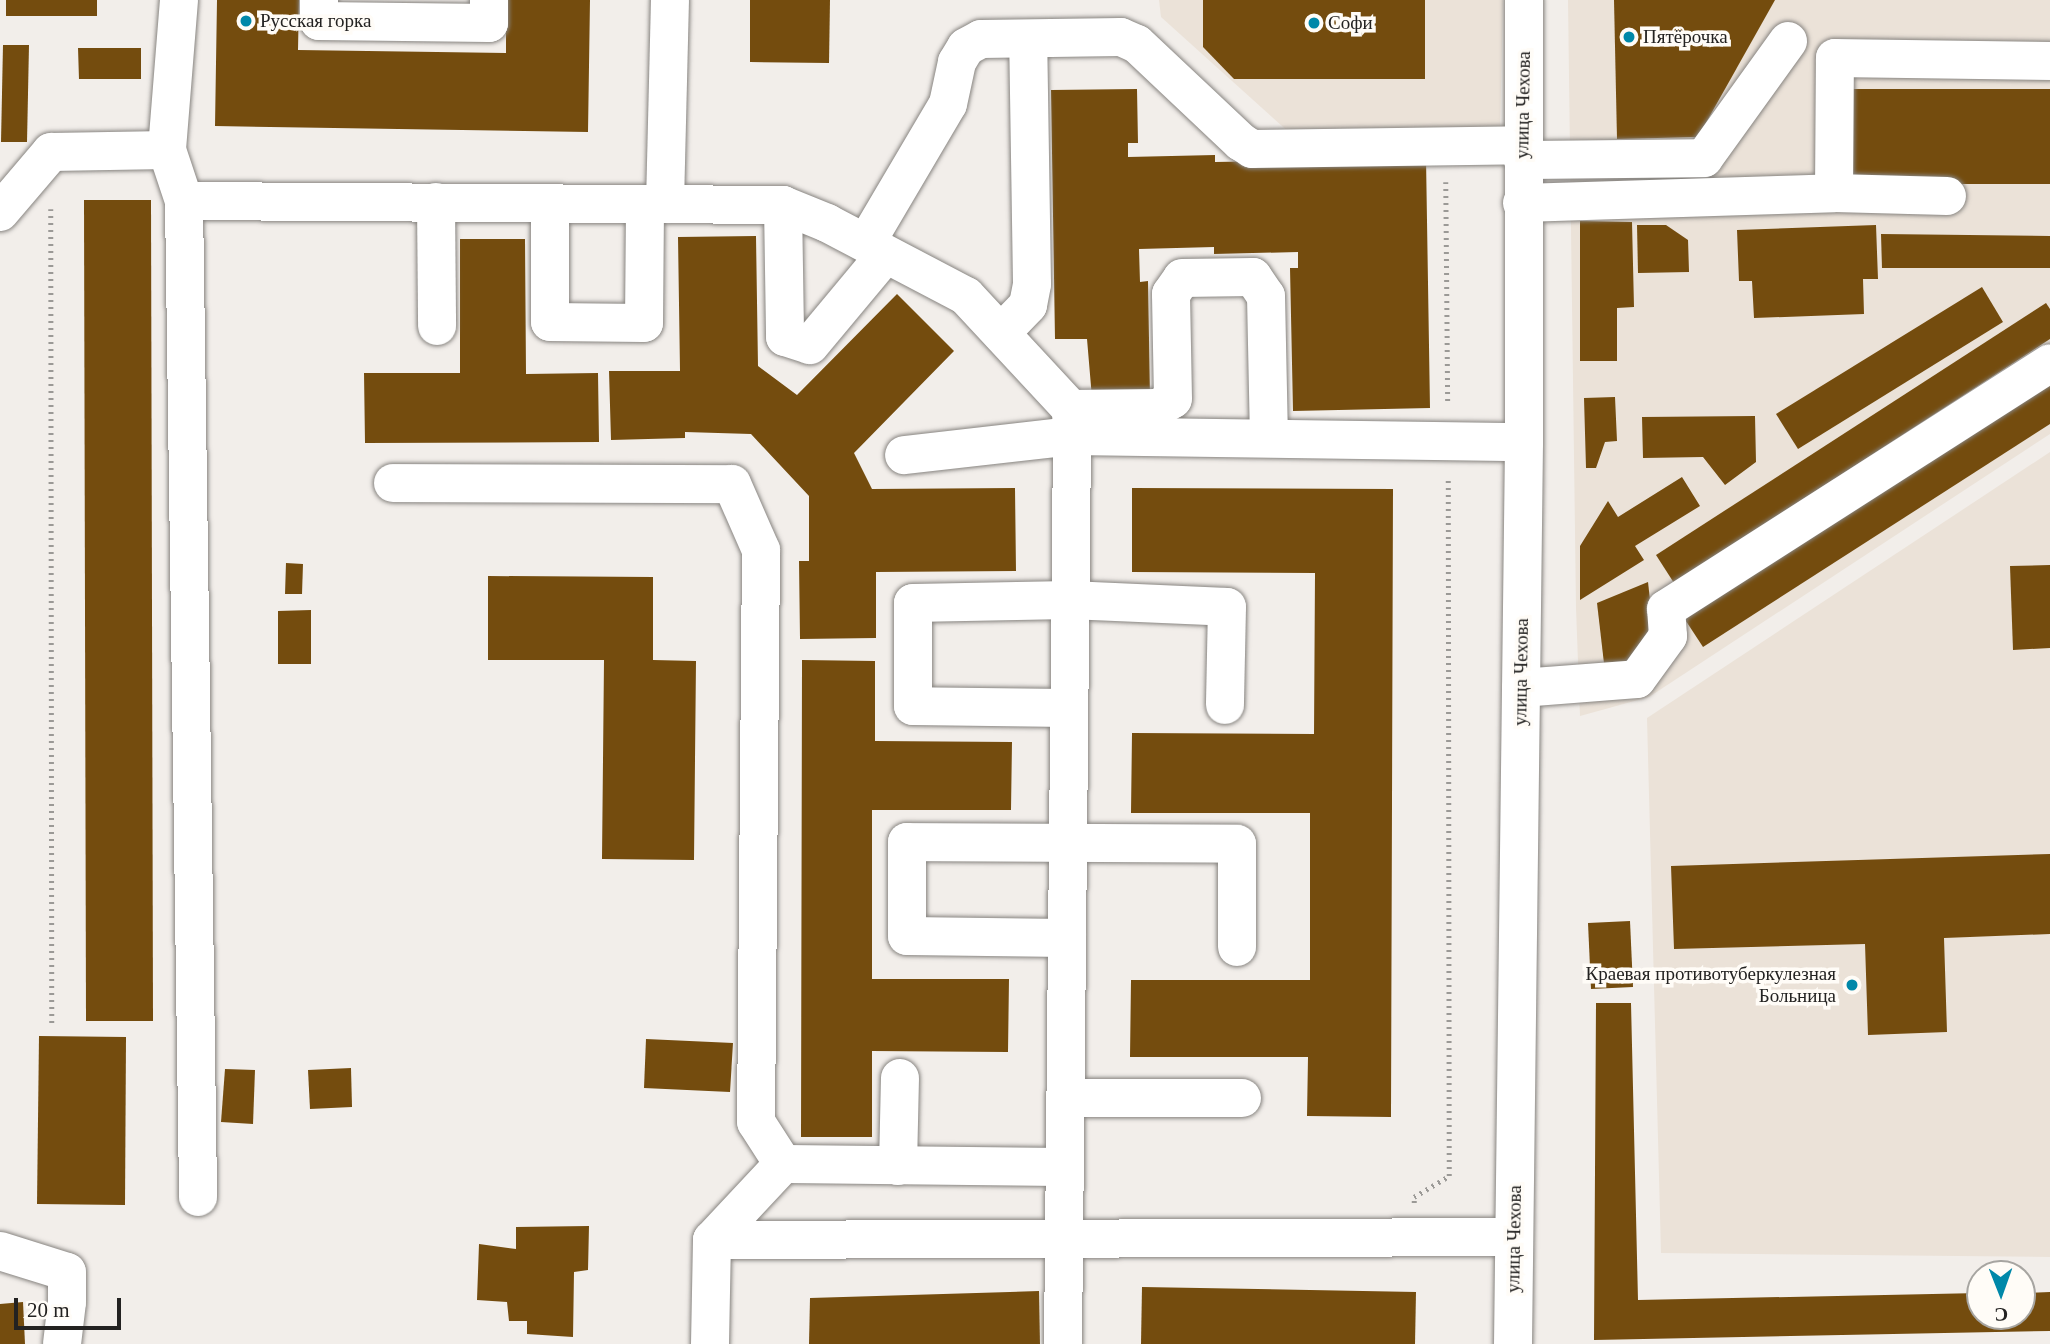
<!DOCTYPE html>
<html>
<head>
<meta charset="utf-8">
<style>
	body { margin:0 }
	#map { position:relative; width:2050px; height:1344px; overflow:hidden; background:#f2eeea; font-family:Georgia,serif }
	div>[style] { position:absolute }
	.built>* { inset:0; background:#ebe2d8 }
	.building>* { inset:0; background:#744c0e }
	.path>* { height:4.5px; margin-top:-2.25px; transform-origin:0; background:repeating-linear-gradient(90deg,#9b9996 0 2px,transparent 0 7px) }
	.roads { filter:drop-shadow(0 0 2px #878480) drop-shadow(0 0 2px #878480) }
	.minor>* { height:38px; margin:-19px; padding:0 19px; transform-origin:19px; border-radius:19px; background:#fff }
	.dots>* { width:19px; height:19px; translate:-50% -50%; box-sizing:border-box; border:4px solid #fffcf7; border-radius:50% }
	span { translate:-50% -50%; white-space:nowrap; text-align:center; line-height:1.15; -webkit-text-stroke:7px #fffcf7; paint-order:stroke }
	.poi-label { font-size:19px; color:#232221 }
	.left { translate:0 -50%; text-align:left }
	.right { translate:-100% -50%; text-align:right }
	.street-label { font-size:19px; color:#232221 }
	.north { position:absolute; left:1966px; top:1260px; width:70px; height:70px; box-sizing:border-box; background:#fffcf7; border:2px solid #a7a5a1; border-radius:50%; rotate:179deg; font-size:19px; font-weight:700; line-height:28px; text-align:center; color:#232221 }
	.north::after { content:''; display:block; margin:auto; width:24px; height:32px; background:#0088a9; clip-path:polygon(50% 0,100% 100%,50% 72%,0 100%) }
	.scale { position:absolute; left:14px; top:1298px; width:107px; height:32px; box-sizing:border-box; border:4px solid #232221; border-top:0; padding-left:9px; font-size:21px; line-height:24px; white-space:nowrap; color:#232221; -webkit-text-stroke:5px #fffcf7; paint-order:stroke }
</style>
</head>
<body>
<div id="map">
	<div class="built">
		<i style="clip-path:polygon(1159px 0,1503px 0,1500px 130px,1292px 135px,1161px 17px)"></i>
		<i style="clip-path:polygon(1568px 0,2050px 0,2050px 434px,1649px 697px,1580px 716px,1576px 608px)"></i>
		<i style="clip-path:polygon(2050px 452px,2050px 1257px,1661px 1253px,1647px 718px)"></i>
	</div>
	<div class="building">
		<i style="clip-path:polygon(6px 0,97px 0,97px 16px,6px 16px)"></i>
		<i style="clip-path:polygon(217px 0,299px 0,298px 50px,506px 53px,506px 0,590px 0,588px 132px,215px 126px)"></i>
		<i style="clip-path:polygon(750px 0,830px 0,829px 63px,750px 62px)"></i>
		<i style="clip-path:polygon(1203px 0,1425px 0,1425px 79px,1234px 79px,1203px 47px)"></i>
		<i style="clip-path:polygon(1614px 0,1775px 0,1698px 137px,1617px 139px)"></i>
		<i style="clip-path:polygon(3px 45px,29px 45px,27px 142px,1px 142px)"></i>
		<i style="clip-path:polygon(78px 48px,141px 48px,141px 79px,79px 79px)"></i>
		<i style="clip-path:polygon(1137px 89px,1138px 143px,1128px 143px,1128px 157px,1215px 155px,1215px 162px,1426px 158px,1430px 408px,1293px 411px,1290px 268px,1298px 268px,1298px 252px,1214px 254px,1214px 247px,1139px 249px,1140px 282px,1148px 281px,1150px 397px,1092px 398px,1087px 339px,1055px 339px,1051px 90px)"></i>
		<i style="clip-path:polygon(1844px 89px,2050px 89px,2050px 184px,1844px 184px)"></i>
		<i style="clip-path:polygon(84px 200px,151px 200px,153px 1021px,86px 1021px)"></i>
		<i style="clip-path:polygon(1580px 221px,1632px 222px,1634px 307px,1617px 308px,1617px 361px,1580px 361px)"></i>
		<i style="clip-path:polygon(1637px 225px,1666px 225px,1688px 240px,1689px 272px,1638px 273px)"></i>
		<i style="clip-path:polygon(1876px 225px,1878px 279px,1863px 279px,1864px 314px,1754px 318px,1752px 281px,1739px 281px,1737px 230px)"></i>
		<i style="clip-path:polygon(1881px 234px,2050px 236px,2050px 268px,1882px 268px)"></i>
		<i style="clip-path:polygon(756px 236px,758px 366px,797px 395px,897px 294px,954px 351px,854px 453px,872px 489px,1015px 488px,1016px 571px,876px 572px,876px 638px,800px 639px,799px 561px,809px 561px,809px 496px,751px 434px,685px 432px,685px 438px,611px 440px,609px 371px,680px 371px,678px 237px)"></i>
		<i style="clip-path:polygon(460px 239px,525px 239px,526px 374px,598px 373px,599px 442px,365px 443px,364px 373px,460px 373px)"></i>
		<i style="clip-path:polygon(1982px 287px,2003px 322px,1798px 449px,1776px 414px)"></i>
		<i style="clip-path:polygon(2046px 303px,2050px 309px,2050px 339px,1674px 583px,1656px 555px)"></i>
		<i style="clip-path:polygon(2050px 382px,2050px 424px,1703px 647px,1684px 618px)"></i>
		<i style="clip-path:polygon(1615px 397px,1617px 441px,1605px 442px,1596px 468px,1586px 468px,1584px 398px)"></i>
		<i style="clip-path:polygon(1755px 416px,1756px 462px,1725px 485px,1703px 457px,1643px 458px,1642px 417px)"></i>
		<i style="clip-path:polygon(1682px 477px,1700px 506px,1635px 546px,1644px 560px,1580px 600px,1580px 546px,1608px 501px,1618px 517px)"></i>
		<i style="clip-path:polygon(1132px 488px,1393px 489px,1391px 1117px,1307px 1116px,1308px 1057px,1130px 1057px,1131px 980px,1310px 980px,1310px 813px,1131px 813px,1132px 733px,1314px 734px,1315px 573px,1132px 572px)"></i>
		<i style="clip-path:polygon(286px 563px,303px 564px,302px 594px,285px 594px)"></i>
		<i style="clip-path:polygon(2050px 565px,2050px 648px,2013px 650px,2010px 566px)"></i>
		<i style="clip-path:polygon(488px 576px,653px 577px,653px 660px,696px 661px,694px 860px,602px 859px,604px 660px,488px 660px)"></i>
		<i style="clip-path:polygon(1648px 582px,1655px 645px,1630px 673px,1605px 672px,1597px 603px)"></i>
		<i style="clip-path:polygon(311px 610px,311px 664px,278px 664px,278px 611px)"></i>
		<i style="clip-path:polygon(802px 660px,875px 661px,875px 741px,1012px 742px,1011px 810px,872px 810px,872px 979px,1009px 979px,1008px 1052px,872px 1051px,872px 1137px,801px 1137px)"></i>
		<i style="clip-path:polygon(2050px 854px,2050px 934px,1944px 938px,1947px 1032px,1868px 1035px,1865px 944px,1674px 949px,1671px 866px)"></i>
		<i style="clip-path:polygon(1630px 921px,1633px 987px,1591px 989px,1588px 923px)"></i>
		<i style="clip-path:polygon(1596px 1003px,1631px 1003px,1638px 1300px,1980px 1293px,1980px 1316px,2022px 1316px,2022px 1293px,2050px 1292px,2050px 1331px,1594px 1340px)"></i>
		<i style="clip-path:polygon(39px 1036px,126px 1037px,125px 1205px,37px 1204px)"></i>
		<i style="clip-path:polygon(646px 1039px,733px 1043px,730px 1092px,644px 1088px)"></i>
		<i style="clip-path:polygon(351px 1068px,352px 1107px,310px 1109px,308px 1070px)"></i>
		<i style="clip-path:polygon(225px 1069px,255px 1070px,253px 1124px,221px 1122px)"></i>
		<i style="clip-path:polygon(589px 1226px,588px 1270px,574px 1272px,573px 1337px,527px 1334px,527px 1321px,509px 1321px,507px 1302px,477px 1300px,479px 1244px,516px 1249px,516px 1227px)"></i>
		<i style="clip-path:polygon(1142px 1287px,1416px 1292px,1415px 1344px,1141px 1344px)"></i>
		<i style="clip-path:polygon(1039px 1291px,1040px 1344px,809px 1344px,810px 1298px)"></i>
		<i style="clip-path:polygon(23px 1302px,25px 1344px,0 1344px,0 1304px)"></i>
	</div>
	<div class="path">
		<i style="left:1446px;top:182px;width:223px;rotate:89.5deg"></i>
		<i style="left:51px;top:209px;width:818px;rotate:89.93deg"></i>
		<i style="left:1414px;top:1203px;width:6px;rotate:-90deg"></i>
		<i style="left:1414px;top:1197px;width:41px;rotate:-31deg"></i>
		<i style="left:1449px;top:1176px;width:700px;rotate:-90.08deg"></i>
	</div>
	<div class="roads">
		<div class="minor">
			<i style="left:179px;top:0;width:150px;rotate:94.6deg"></i>
			<i style="left:167px;top:150px;width:54px;rotate:71.6deg"></i>
			<i style="left:184px;top:201px;width:599px;rotate:0.38deg"></i>
			<i style="left:783px;top:205px;width:48px;rotate:22.2deg"></i>
			<i style="left:827px;top:223px;width:157px;rotate:27.7deg"></i>
			<i style="left:966px;top:296px;width:154px;rotate:47.1deg"></i>
			<i style="left:1071px;top:409px;width:27px;rotate:88deg"></i>
			<i style="left:1072px;top:436px;width:169px;rotate:173.5deg"></i>
			<i style="left:319px;top:0;width:21px;rotate:90deg"></i>
			<i style="left:319px;top:21px;width:170px;rotate:0.7deg"></i>
			<i style="left:489px;top:23px;width:23px;rotate:-90deg"></i>
			<i style="left:1523px;top:160px;width:181px;rotate:-0.6deg"></i>
			<i style="left:1704px;top:158px;width:144px;rotate:-54.3deg"></i>
			<i style="left:1834px;top:193px;width:135px;rotate:-89.6deg"></i>
			<i style="left:1835px;top:58px;width:215px;rotate:0.8deg"></i>
			<i style="left:184px;top:201px;width:996px;rotate:89.19deg"></i>
			<i style="left:436px;top:202px;width:124px;rotate:89.5deg"></i>
			<i style="left:550px;top:203px;width:119px;rotate:90deg"></i>
			<i style="left:550px;top:322px;width:94px;rotate:0.6deg"></i>
			<i style="left:644px;top:323px;width:119px;rotate:-89.5deg"></i>
			<i style="left:1522px;top:203px;width:312px;rotate:-1.8deg"></i>
			<i style="left:1834px;top:193px;width:113px;rotate:1.5deg"></i>
			<i style="left:665px;top:204px;width:204px;rotate:-88.6deg"></i>
			<i style="left:783px;top:205px;width:132px;rotate:89.1deg"></i>
			<i style="left:785px;top:337px;width:26px;rotate:18deg"></i>
			<i style="left:810px;top:345px;width:117px;rotate:-50.2deg"></i>
			<i style="left:0;top:212px;width:79px;rotate:-49.6deg"></i>
			<i style="left:51px;top:152px;width:116px;rotate:-1deg"></i>
			<i style="left:866px;top:243px;width:161px;rotate:-59.5deg"></i>
			<i style="left:948px;top:104px;width:43px;rotate:-77.9deg"></i>
			<i style="left:957px;top:62px;width:17px;rotate:-59deg"></i>
			<i style="left:966px;top:47px;width:17px;rotate:-28deg"></i>
			<i style="left:981px;top:39px;width:140px;rotate:-0.8deg"></i>
			<i style="left:1121px;top:37px;width:17px;rotate:24deg"></i>
			<i style="left:1137px;top:44px;width:143px;rotate:43.3deg"></i>
			<i style="left:1241px;top:142px;width:13px;rotate:32deg"></i>
			<i style="left:1252px;top:149px;width:271px;rotate:-0.8deg"></i>
			<i style="left:1001px;top:333px;width:39px;rotate:-46deg"></i>
			<i style="left:1028px;top:305px;width:21px;rotate:-79deg"></i>
			<i style="left:1032px;top:284px;width:245px;rotate:-90.9deg"></i>
			<i style="left:1071px;top:409px;width:87px;rotate:-0.7deg"></i>
			<i style="left:1158px;top:408px;width:17px;rotate:-31deg"></i>
			<i style="left:1173px;top:399px;width:105px;rotate:-91.1deg"></i>
			<i style="left:1171px;top:294px;width:19px;rotate:-55deg"></i>
			<i style="left:1182px;top:278px;width:71px;rotate:-0.8deg"></i>
			<i style="left:1253px;top:277px;width:23px;rotate:56deg"></i>
			<i style="left:1266px;top:296px;width:142px;rotate:88.8deg"></i>
			<i style="left:393px;top:483px;width:339px;rotate:0.2deg"></i>
			<i style="left:732px;top:484px;width:72px;rotate:66.3deg"></i>
			<i style="left:761px;top:550px;width:572px;rotate:90.5deg"></i>
			<i style="left:756px;top:1122px;width:50px;rotate:57.3deg"></i>
			<i style="left:1521px;top:688px;width:116px;rotate:-4.4deg"></i>
			<i style="left:1637px;top:679px;width:53px;rotate:-54.2deg"></i>
			<i style="left:1668px;top:636px;width:27px;rotate:-94deg"></i>
			<i style="left:1666px;top:609px;width:456px;rotate:-32.6deg"></i>
			<i style="left:1068px;top:708px;width:155px;rotate:-179.3deg"></i>
			<i style="left:913px;top:706px;width:103px;rotate:-90deg"></i>
			<i style="left:913px;top:603px;width:156px;rotate:-1.1deg"></i>
			<i style="left:1069px;top:600px;width:158px;rotate:2.5deg"></i>
			<i style="left:1227px;top:607px;width:98px;rotate:91.2deg"></i>
			<i style="left:1067px;top:938px;width:160px;rotate:-179.3deg"></i>
			<i style="left:907px;top:936px;width:94px;rotate:-90deg"></i>
			<i style="left:907px;top:842px;width:330px;rotate:0.3deg"></i>
			<i style="left:1237px;top:844px;width:103px;rotate:90deg"></i>
			<i style="left:1065px;top:1098px;width:177px"></i>
			<i style="left:898px;top:1166px;width:88px;rotate:-88.7deg"></i>
			<i style="left:712px;top:1240px;width:104px;rotate:-46.9deg"></i>
			<i style="left:783px;top:1164px;width:281px;rotate:0.6deg"></i>
			<i style="left:0;top:1251px;width:70px;rotate:17.4deg"></i>
			<i style="left:67px;top:1272px;width:30px;rotate:90deg"></i>
			<i style="left:67px;top:1302px;width:42px;rotate:96.8deg"></i>
			<i style="left:710px;top:1344px;width:104px;rotate:-88.9deg"></i>
			<i style="left:712px;top:1240px;width:802px;rotate:-0.21deg"></i>
			<i style="left:1063px;top:1344px;width:908px;rotate:-89.43deg"></i>
			<i style="left:1072px;top:436px;width:452px;rotate:0.8deg"></i>
			<i style="left:1513px;top:1344px;width:902px;rotate:-89.3deg"></i>
			<i style="left:1524px;top:442px;width:442px;rotate:-90deg"></i>
		</div>
	</div>
	<div class="dots">
		<i style="left:246px;top:21px;background:#0088a9"></i>
		<i style="left:1314px;top:23px;background:#0088a9"></i>
		<i style="left:1629px;top:37px;background:#0088a9"></i>
		<i style="left:1852px;top:985px;background:#0088a9"></i>
	</div>
	<div class="poi-label">
		<span class="left" style="left:260px;top:21px">Русская горка</span>
		<span class="left" style="left:1328px;top:23px">Софи</span>
		<span class="left" style="left:1643px;top:37px">Пятёрочка</span>
		<span class="right" style="left:1836px;top:985px">Краевая противотуберкулезная<br>Больница</span>
	</div>
	<div class="street-label">
		<span style="left:1523px;top:105px;rotate:-89deg">улица Чехова</span>
		<span style="left:1521px;top:672px;rotate:-89deg">улица Чехова</span>
		<span style="left:1514px;top:1239px;rotate:-89deg">улица Чехова</span>
	</div>
	<div class="north">С</div>
	<div class="scale">20 m</div>
</div>
</body>
</html>
